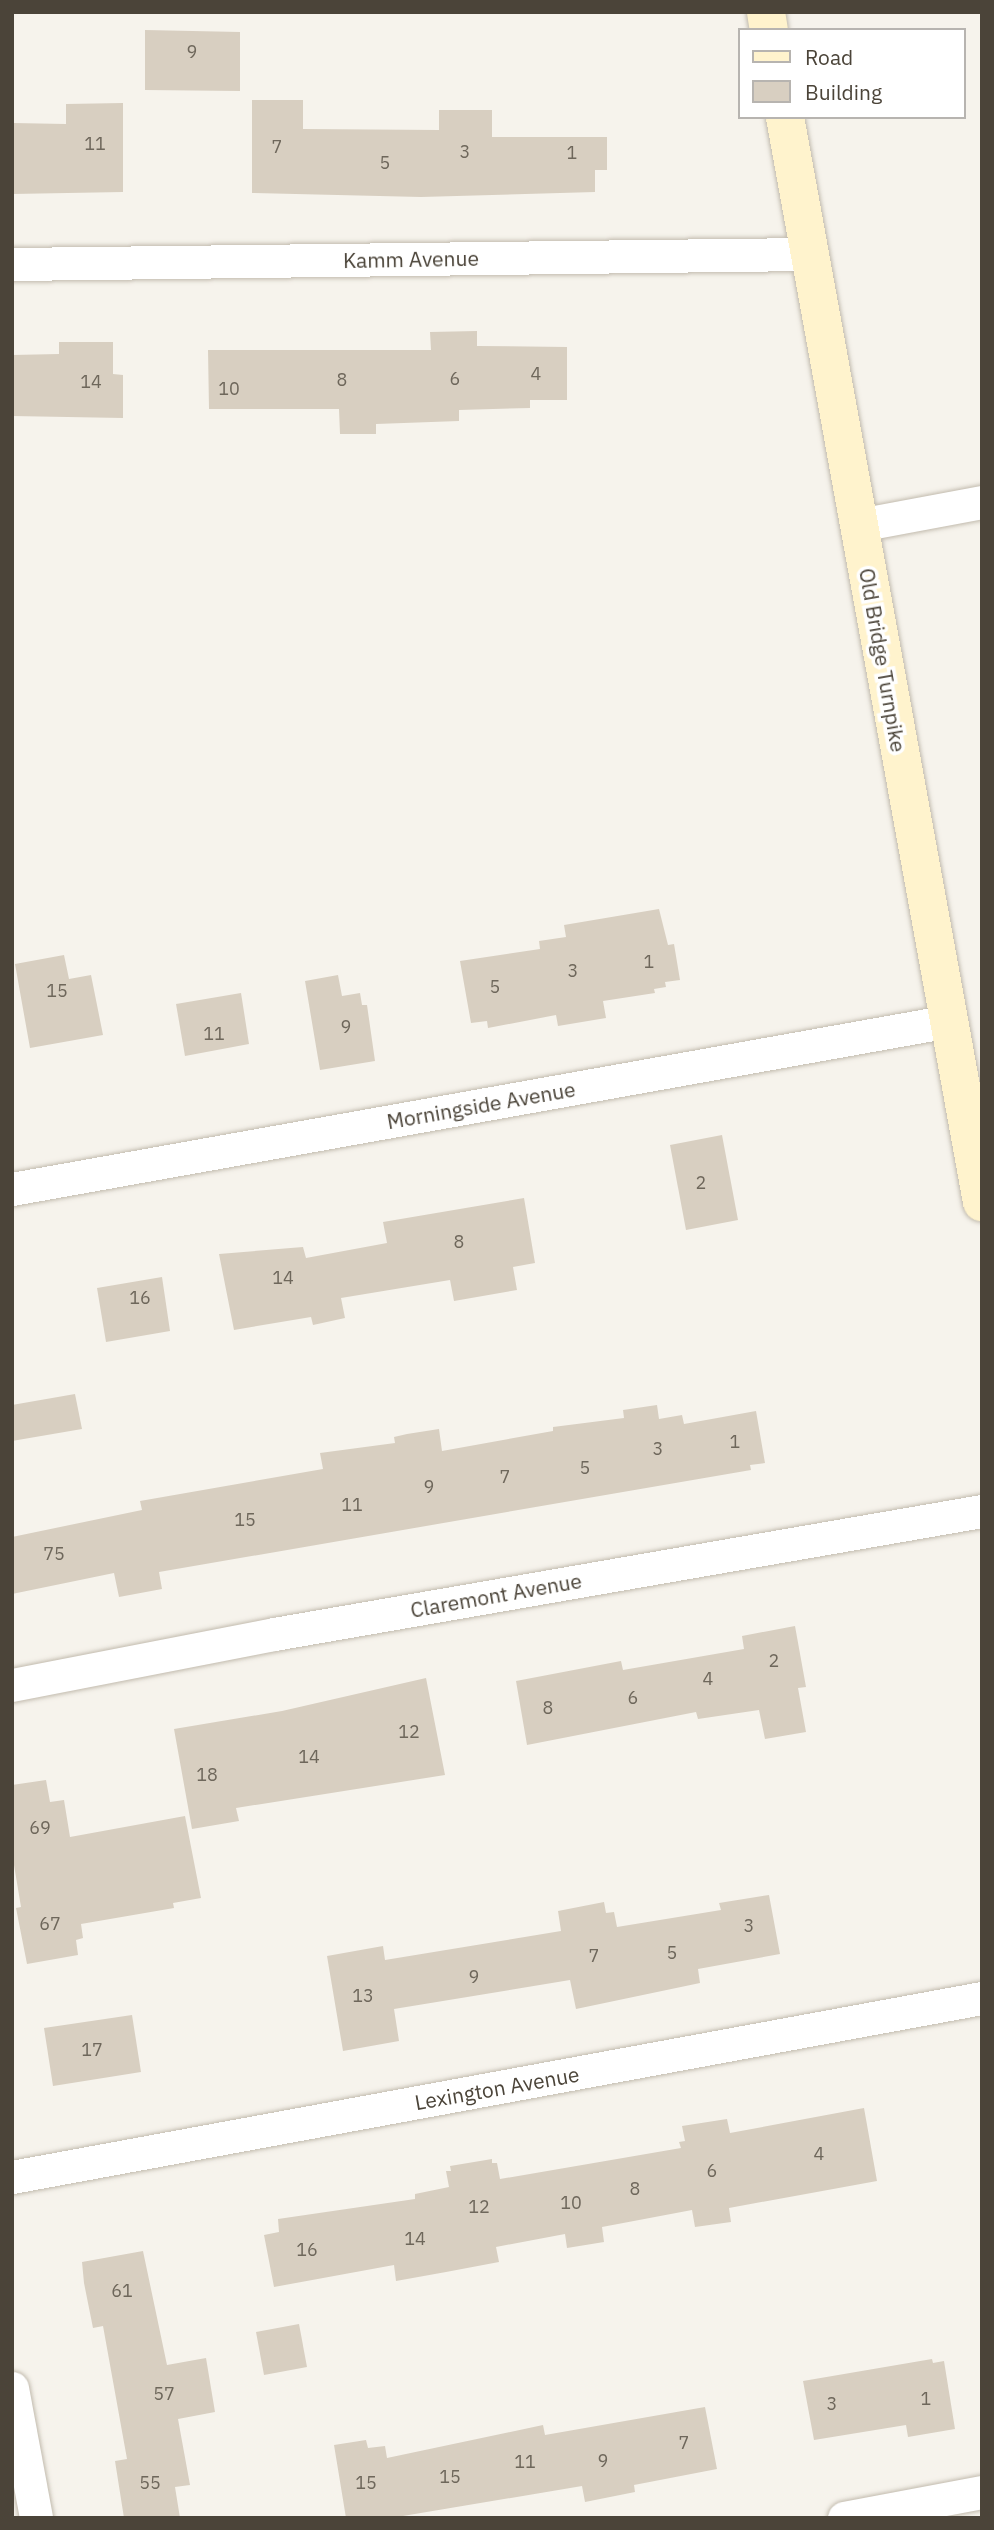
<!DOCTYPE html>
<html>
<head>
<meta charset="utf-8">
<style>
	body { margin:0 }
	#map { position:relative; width:994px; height:2530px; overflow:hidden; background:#f6f3ec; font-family:"IBM Plex Sans",sans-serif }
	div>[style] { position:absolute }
	.building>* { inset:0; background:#d8cfc1 }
	.roads { filter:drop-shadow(0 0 2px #c2bbae) drop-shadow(0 0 2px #c2bbae) }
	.street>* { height:33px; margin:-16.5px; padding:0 16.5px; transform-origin:16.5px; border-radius:16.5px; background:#fff }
	.secondary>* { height:38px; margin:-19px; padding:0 19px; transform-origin:19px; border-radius:19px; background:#fff3cd }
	span { translate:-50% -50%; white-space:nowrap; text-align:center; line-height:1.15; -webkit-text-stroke:7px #fff; paint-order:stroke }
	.number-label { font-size:18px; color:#6e675b }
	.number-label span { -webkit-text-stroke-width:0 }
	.street-label { font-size:21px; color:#4b4439 }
	.frame { position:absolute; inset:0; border:14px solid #4b4439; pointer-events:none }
	.legend { position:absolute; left:738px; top:28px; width:228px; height:91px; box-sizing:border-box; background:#fff; border:2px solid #b7b4b0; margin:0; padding:9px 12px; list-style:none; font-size:21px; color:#4b4439 }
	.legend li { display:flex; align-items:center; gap:14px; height:35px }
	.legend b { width:35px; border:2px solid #b7b4b0 }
</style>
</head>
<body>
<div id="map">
	<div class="building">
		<i style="clip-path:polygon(145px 30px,240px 32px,240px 91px,145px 90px)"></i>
		<i style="clip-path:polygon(252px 100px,303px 100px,303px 129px,439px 130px,439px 110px,492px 110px,492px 137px,607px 137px,607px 170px,595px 170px,595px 192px,421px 197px,252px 193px)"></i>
		<i style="clip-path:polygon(123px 103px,123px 192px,12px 194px,13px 123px,66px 124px,66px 104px)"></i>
		<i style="clip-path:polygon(477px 331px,477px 346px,567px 347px,567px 400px,530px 400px,530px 408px,459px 410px,459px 421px,376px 424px,376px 434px,340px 434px,339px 409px,209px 409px,208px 350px,431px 350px,430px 332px)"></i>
		<i style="clip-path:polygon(59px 342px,113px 342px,113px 374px,123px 375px,123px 418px,12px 416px,12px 355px,59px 354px)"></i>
		<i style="clip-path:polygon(659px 909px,668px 945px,674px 944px,680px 980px,665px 982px,666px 987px,654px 989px,655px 993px,603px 1001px,606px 1018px,558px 1026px,556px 1015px,488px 1028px,487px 1021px,471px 1023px,460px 961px,540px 949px,539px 941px,566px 937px,564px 925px)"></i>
		<i style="clip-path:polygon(64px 955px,69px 979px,91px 975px,103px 1035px,30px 1048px,15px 964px)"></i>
		<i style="clip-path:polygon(338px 975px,342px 996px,360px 993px,362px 1005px,367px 1005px,375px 1061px,320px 1070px,305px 981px)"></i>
		<i style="clip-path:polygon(241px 993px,249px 1044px,185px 1056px,176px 1004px)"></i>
		<i style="clip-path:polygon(722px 1135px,738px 1220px,686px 1230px,670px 1145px)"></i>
		<i style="clip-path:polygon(524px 1198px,535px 1263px,513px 1267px,517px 1290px,454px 1301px,450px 1280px,341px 1298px,345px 1318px,313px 1325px,311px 1317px,234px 1330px,219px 1254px,303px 1247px,306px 1258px,387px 1243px,383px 1222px)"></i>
		<i style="clip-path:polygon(162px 1277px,170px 1331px,106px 1342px,97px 1288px)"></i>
		<i style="clip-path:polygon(75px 1394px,82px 1429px,12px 1441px,12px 1405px)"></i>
		<i style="clip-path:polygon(657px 1405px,659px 1419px,682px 1415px,684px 1424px,756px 1411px,765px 1463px,750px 1465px,751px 1470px,159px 1572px,162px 1589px,119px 1597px,114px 1573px,12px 1594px,12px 1537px,142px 1510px,140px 1501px,323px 1469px,320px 1453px,395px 1443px,394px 1437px,407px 1434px,439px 1429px,442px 1451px,553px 1431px,553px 1427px,624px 1418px,623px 1410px)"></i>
		<i style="clip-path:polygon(795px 1626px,806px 1687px,798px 1688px,806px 1732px,765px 1739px,759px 1710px,698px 1719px,696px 1712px,527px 1745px,516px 1681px,621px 1661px,623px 1670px,744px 1649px,742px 1636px)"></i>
		<i style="clip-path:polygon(426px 1678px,445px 1775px,236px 1808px,239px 1821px,192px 1829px,174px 1729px,282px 1711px)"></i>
		<i style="clip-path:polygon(46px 1780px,50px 1802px,64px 1800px,70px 1837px,185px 1816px,201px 1898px,173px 1903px,174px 1908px,81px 1924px,83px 1938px,76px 1940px,78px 1955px,27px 1964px,16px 1908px,21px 1907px,12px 1853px,12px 1785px)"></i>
		<i style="clip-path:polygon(769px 1895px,780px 1954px,698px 1969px,700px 1983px,576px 2009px,570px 1980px,394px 2009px,399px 2041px,343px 2051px,327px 1956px,383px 1946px,385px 1960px,561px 1931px,558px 1911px,604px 1902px,606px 1913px,614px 1912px,617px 1927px,721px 1910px,719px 1903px)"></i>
		<i style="clip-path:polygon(132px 2015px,141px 2072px,53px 2086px,44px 2028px)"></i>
		<i style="clip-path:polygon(864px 2108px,877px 2181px,729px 2208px,731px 2222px,695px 2227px,692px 2210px,602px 2227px,604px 2242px,567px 2248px,565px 2234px,496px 2247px,499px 2262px,446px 2272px,396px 2281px,394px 2265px,274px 2287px,264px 2235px,279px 2232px,278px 2219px,415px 2199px,415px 2194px,449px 2187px,446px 2171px,451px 2171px,450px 2166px,492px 2159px,492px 2163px,497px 2163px,500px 2179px,681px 2148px,679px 2142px,685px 2141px,682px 2126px,727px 2119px,730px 2133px)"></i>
		<i style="clip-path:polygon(143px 2251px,167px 2365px,206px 2358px,215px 2412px,178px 2419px,190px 2485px,175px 2487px,180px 2518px,124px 2518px,115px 2461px,127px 2459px,103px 2326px,93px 2328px,84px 2283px,82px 2262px)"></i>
		<i style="clip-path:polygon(299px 2324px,307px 2367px,264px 2375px,256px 2332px)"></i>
		<i style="clip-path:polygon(932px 2359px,933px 2363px,944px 2361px,955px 2429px,908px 2437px,906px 2425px,814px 2440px,803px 2381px)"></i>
		<i style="clip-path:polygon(705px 2407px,717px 2469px,634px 2485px,635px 2492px,585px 2502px,582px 2486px,391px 2518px,346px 2518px,334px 2445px,366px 2440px,368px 2448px,385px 2446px,387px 2458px,543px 2425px,545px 2435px)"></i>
	</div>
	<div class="roads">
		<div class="street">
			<i style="left:12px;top:264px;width:797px;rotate:-0.72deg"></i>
			<i style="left:859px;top:525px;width:125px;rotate:-10.6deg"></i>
			<i style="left:12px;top:1189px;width:952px;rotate:-10.16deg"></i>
			<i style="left:12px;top:1685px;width:267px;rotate:-11deg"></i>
			<i style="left:274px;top:1634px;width:719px;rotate:-9.86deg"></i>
			<i style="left:12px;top:2177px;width:986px;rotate:-10.46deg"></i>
			<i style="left:12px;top:2388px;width:132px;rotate:79.5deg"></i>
			<i style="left:844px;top:2518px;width:140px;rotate:-10.7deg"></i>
		</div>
		<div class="secondary">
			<i style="left:766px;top:12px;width:18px;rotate:81deg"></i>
			<i style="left:785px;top:117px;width:1103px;rotate:79.71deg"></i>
		</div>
	</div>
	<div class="number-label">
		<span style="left:192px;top:52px">9</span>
		<span style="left:95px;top:144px">11</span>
		<span style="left:277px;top:147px">7</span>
		<span style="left:465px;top:152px">3</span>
		<span style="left:572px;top:153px">1</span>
		<span style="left:385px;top:163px">5</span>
		<span style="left:536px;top:374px">4</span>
		<span style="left:455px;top:379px">6</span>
		<span style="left:342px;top:380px">8</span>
		<span style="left:91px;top:382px">14</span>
		<span style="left:229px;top:389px">10</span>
		<span style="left:649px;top:962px">1</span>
		<span style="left:573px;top:971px">3</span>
		<span style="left:495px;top:987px">5</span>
		<span style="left:57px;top:991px">15</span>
		<span style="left:346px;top:1027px">9</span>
		<span style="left:214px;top:1034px">11</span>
		<span style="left:701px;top:1183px">2</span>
		<span style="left:459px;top:1242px">8</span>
		<span style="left:283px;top:1278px">14</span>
		<span style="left:140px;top:1298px">16</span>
		<span style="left:735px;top:1442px">1</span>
		<span style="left:658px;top:1449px">3</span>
		<span style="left:585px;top:1468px">5</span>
		<span style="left:505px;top:1477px">7</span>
		<span style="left:429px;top:1487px">9</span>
		<span style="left:352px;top:1505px">11</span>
		<span style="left:245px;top:1520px">15</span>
		<span style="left:54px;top:1554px">75</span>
		<span style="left:774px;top:1661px">2</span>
		<span style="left:708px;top:1679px">4</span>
		<span style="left:633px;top:1698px">6</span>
		<span style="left:548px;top:1708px">8</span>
		<span style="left:409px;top:1732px">12</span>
		<span style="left:309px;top:1757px">14</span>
		<span style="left:207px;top:1775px">18</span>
		<span style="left:40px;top:1828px">69</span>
		<span style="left:50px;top:1924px">67</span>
		<span style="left:749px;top:1926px">3</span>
		<span style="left:672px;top:1953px">5</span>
		<span style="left:594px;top:1956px">7</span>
		<span style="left:474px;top:1977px">9</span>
		<span style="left:363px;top:1996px">13</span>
		<span style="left:92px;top:2050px">17</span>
		<span style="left:819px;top:2154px">4</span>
		<span style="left:712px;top:2171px">6</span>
		<span style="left:635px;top:2189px">8</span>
		<span style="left:571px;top:2203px">10</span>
		<span style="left:479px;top:2207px">12</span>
		<span style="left:415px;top:2239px">14</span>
		<span style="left:307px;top:2250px">16</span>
		<span style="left:122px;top:2291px">61</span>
		<span style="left:164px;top:2394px">57</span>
		<span style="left:926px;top:2399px">1</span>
		<span style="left:832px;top:2404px">3</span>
		<span style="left:684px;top:2443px">7</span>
		<span style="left:603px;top:2461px">9</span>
		<span style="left:525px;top:2462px">11</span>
		<span style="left:450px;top:2477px">15</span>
		<span style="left:150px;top:2483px">55</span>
		<span style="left:366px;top:2483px">15</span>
	</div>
	<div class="street-label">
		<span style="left:411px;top:259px;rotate:-1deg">Kamm Avenue</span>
		<span style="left:883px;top:660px;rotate:80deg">Old Bridge Turnpike</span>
		<span style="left:481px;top:1105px;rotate:-10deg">Morningside Avenue</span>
		<span style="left:496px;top:1595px;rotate:-10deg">Claremont Avenue</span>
		<span style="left:497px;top:2088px;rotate:-10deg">Lexington Avenue</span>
	</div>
	<div class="frame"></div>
	<ul class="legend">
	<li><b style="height:9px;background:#fff3cd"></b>Road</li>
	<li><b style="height:19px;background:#d8cfc1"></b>Building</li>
	</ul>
</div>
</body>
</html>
